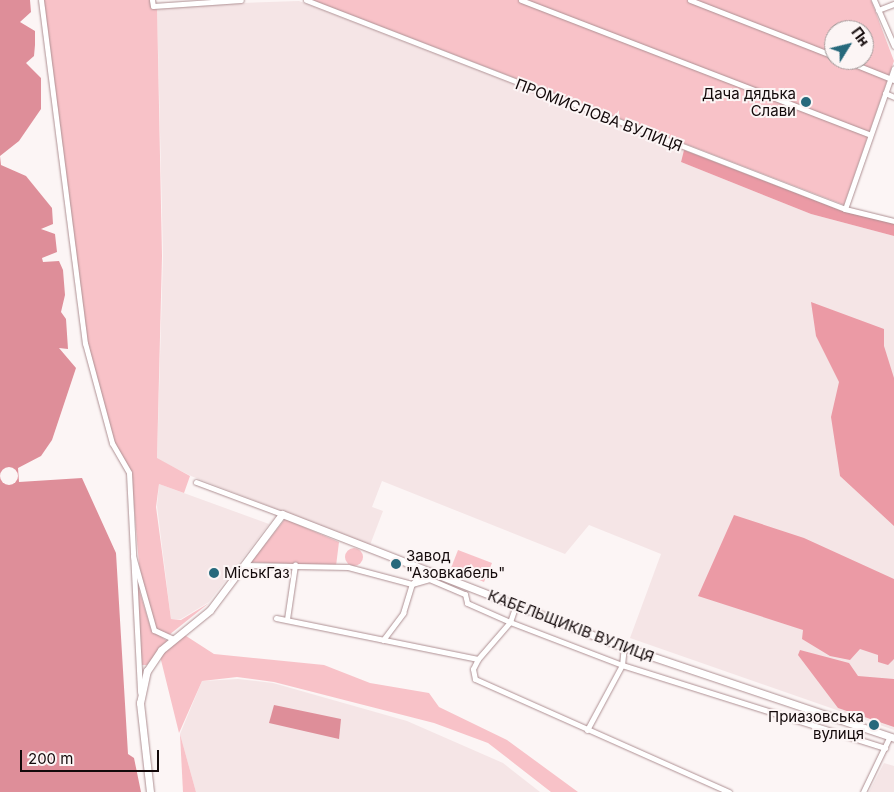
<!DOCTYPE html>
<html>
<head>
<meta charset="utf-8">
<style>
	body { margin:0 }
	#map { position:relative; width:894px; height:792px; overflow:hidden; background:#fcf5f5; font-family:Inter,sans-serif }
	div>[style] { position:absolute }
	.built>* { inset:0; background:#f5e5e6 }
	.green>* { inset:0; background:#f8c2c8 }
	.round { border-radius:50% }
	.forest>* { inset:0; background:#eb9aa5 }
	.water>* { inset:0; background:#de8e99 }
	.pier>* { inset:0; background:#fcf5f5 }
	.roads { filter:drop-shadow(0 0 1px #ae9093) drop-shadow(0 0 1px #ae9093) }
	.street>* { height:5px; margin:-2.5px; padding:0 2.5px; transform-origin:2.5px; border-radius:2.5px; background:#fff }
	.secondary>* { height:7px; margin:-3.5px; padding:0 3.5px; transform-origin:3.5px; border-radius:3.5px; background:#fff }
	.dots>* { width:14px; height:14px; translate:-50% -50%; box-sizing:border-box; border:2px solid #fcf5f5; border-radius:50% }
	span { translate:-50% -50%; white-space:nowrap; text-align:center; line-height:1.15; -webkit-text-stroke:4px #fcf5f5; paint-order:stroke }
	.poi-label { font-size:15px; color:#13090a }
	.right { translate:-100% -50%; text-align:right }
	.left { translate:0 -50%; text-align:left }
	.street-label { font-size:15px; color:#13090a }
	.north { position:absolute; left:824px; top:20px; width:50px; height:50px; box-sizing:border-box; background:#fcf5f5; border:1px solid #9f9797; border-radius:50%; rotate:54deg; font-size:14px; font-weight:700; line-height:20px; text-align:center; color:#13090a }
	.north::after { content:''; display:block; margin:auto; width:18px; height:22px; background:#27697c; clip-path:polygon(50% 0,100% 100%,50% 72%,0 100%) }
	.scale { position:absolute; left:20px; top:750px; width:139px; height:22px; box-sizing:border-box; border:2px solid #13090a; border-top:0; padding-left:6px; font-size:15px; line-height:18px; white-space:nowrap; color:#13090a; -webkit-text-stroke:4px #fcf5f5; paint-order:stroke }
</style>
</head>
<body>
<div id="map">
	<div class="built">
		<i style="clip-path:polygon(299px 1px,684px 150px,681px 162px,811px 214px,894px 236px,894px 730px,630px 638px,661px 554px,589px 525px,565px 554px,382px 481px,372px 507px,383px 511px,370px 545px,191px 476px,157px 459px,163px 256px,157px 6px)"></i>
		<i style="clip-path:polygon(159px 484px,269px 524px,209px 602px,181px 619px,171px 619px,157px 506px)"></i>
		<i style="clip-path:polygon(238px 679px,273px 683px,407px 721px,503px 763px,540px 792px,196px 792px,180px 734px,202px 681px)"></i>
		<i style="clip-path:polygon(884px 763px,894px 766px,894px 792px,869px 792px)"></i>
	</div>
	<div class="green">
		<i style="clip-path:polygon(43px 0,151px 0,157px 6px,162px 256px,157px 458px,190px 476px,184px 493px,159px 484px,156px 507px,171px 619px,181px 620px,209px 603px,169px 635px,156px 629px,148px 607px,139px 564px,131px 471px,114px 443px,85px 343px)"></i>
		<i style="clip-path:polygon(evenodd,312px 0,871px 0,894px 61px,844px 205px,312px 0,834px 30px,864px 30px,864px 60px,834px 60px,834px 30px)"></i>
		<i style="clip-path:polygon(285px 519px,339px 542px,336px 566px,251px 562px)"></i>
		<i class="round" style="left:345px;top:548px;width:18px;height:18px"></i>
		<i style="clip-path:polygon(458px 550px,492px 563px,484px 582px,451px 568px)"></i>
		<i style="clip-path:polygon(135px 576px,151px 629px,167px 641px,147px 665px,142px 665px)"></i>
		<i style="clip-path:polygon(183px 634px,214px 654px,324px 665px,370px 683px,429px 693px,439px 707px,507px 740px,578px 792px,551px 792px,488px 743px,434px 723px,274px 682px,237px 677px,202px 681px,179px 733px,160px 656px)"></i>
		<i style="clip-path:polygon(180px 734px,196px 792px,183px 792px)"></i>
	</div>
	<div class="forest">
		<i style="clip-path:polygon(684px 150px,845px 212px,894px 223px,894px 236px,811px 214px,681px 162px)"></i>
		<i style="clip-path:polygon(811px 302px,884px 329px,884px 346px,894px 378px,894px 526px,840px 476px,831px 417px,839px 382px,816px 336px)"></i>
		<i style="clip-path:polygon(734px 515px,804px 538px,894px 579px,894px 659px,888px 665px,878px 662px,878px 655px,860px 649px,850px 660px,830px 656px,802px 639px,803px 630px,698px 596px)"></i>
		<i style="clip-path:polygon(800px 650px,849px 663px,858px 676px,894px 679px,894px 727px,838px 708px,798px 655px)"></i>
	</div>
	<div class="water">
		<i style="clip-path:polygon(0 0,30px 0,31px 12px,20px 22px,35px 31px,35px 45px,34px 56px,26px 63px,41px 78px,41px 109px,19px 141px,0 156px,1px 165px,26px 176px,52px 208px,53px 224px,41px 229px,55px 234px,57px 252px,42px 258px,43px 262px,59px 261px,63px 270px,65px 295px,61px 312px,66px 319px,68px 349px,59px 348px,76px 368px,52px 440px,41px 456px,18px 468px,19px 482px,82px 478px,116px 553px,128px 754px,134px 758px,141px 792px,0 792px)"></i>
		<i style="clip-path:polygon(274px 705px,341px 719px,339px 739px,269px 723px)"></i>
	</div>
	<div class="pier">
		<i class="round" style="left:0;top:467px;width:18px;height:18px"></i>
	</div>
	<div class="roads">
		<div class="street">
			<i style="left:41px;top:0;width:346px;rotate:82.7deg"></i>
			<i style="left:85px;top:343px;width:104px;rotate:74.9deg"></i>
			<i style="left:112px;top:443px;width:34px;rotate:60deg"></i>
			<i style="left:129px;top:473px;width:220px;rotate:87.1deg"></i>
			<i style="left:152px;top:0;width:6px;rotate:81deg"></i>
			<i style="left:153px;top:6px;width:88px;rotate:-3.9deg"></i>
			<i style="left:306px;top:0;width:578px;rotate:21.19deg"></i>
			<i style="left:845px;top:209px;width:50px;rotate:13.8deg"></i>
			<i style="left:521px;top:0;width:374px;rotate:21.1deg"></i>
			<i style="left:690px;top:0;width:155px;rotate:21.3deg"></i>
			<i style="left:874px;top:0;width:50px;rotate:66.5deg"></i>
			<i style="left:878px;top:10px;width:17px;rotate:-21deg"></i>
			<i style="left:844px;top:60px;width:54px;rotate:21.8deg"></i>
			<i style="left:885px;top:93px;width:10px;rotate:24deg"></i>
			<i style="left:845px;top:209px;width:149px;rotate:-70.8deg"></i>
			<i style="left:196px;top:482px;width:92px;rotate:20.4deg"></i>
			<i style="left:133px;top:556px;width:77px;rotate:74.2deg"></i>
			<i style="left:154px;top:630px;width:21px;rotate:25deg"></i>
			<i style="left:245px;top:565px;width:103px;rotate:1.1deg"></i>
			<i style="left:348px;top:567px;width:66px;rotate:14.9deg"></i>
			<i style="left:412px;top:584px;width:18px;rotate:-16deg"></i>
			<i style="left:429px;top:579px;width:39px;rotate:23deg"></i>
			<i style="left:465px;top:594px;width:9px;rotate:77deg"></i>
			<i style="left:467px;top:603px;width:47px;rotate:23.8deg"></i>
			<i style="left:510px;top:622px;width:120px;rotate:21deg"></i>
			<i style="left:622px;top:665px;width:276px;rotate:17.5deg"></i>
			<i style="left:276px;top:618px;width:206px;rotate:11.5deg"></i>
			<i style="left:478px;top:659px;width:11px;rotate:117deg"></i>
			<i style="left:473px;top:669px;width:10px;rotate:79deg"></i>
			<i style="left:475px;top:679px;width:278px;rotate:24deg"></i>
			<i style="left:287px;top:619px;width:55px;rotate:-81.6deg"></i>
			<i style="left:383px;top:640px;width:34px;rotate:-53deg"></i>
			<i style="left:403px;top:613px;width:30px;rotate:-73deg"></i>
			<i style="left:412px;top:584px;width:19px;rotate:-47deg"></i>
			<i style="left:478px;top:659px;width:49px;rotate:-49.1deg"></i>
			<i style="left:510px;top:622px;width:18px;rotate:-71deg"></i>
			<i style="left:587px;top:730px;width:74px;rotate:-61.7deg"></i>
			<i style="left:622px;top:665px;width:18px;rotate:-84deg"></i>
			<i style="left:863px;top:792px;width:62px;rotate:-64.3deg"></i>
		</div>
		<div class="secondary">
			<i style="left:150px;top:792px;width:90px;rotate:-96.4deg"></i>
			<i style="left:140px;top:703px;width:33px;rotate:-78deg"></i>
			<i style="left:147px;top:671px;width:25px;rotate:-56deg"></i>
			<i style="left:161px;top:650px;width:63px;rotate:-39.2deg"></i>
			<i style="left:210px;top:610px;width:120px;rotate:-53.1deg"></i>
			<i style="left:282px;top:514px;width:367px;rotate:21.3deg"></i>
			<i style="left:624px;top:647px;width:285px;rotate:18.6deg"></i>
		</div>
	</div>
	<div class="dots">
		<i style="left:806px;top:102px;background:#27697c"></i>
		<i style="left:396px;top:564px;background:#27697c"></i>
		<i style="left:214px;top:573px;background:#27697c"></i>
		<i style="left:874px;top:725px;background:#27697c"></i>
	</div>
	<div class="poi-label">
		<span class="right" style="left:796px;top:102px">Дача дядька<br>Слави</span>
		<span class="left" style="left:406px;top:564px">Завод<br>"Азовкабель"</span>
		<span class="left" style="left:224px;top:573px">МіськГаз</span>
		<span class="right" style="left:864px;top:725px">Приазовська<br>вулиця</span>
	</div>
	<div class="street-label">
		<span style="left:599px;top:115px;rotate:21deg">ПРОМИСЛОВА ВУЛИЦЯ</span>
		<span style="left:571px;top:626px;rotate:21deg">КАБЕЛЬЩИКІВ ВУЛИЦЯ</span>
	</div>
	<div class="north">Пн</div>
	<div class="scale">200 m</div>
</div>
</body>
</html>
